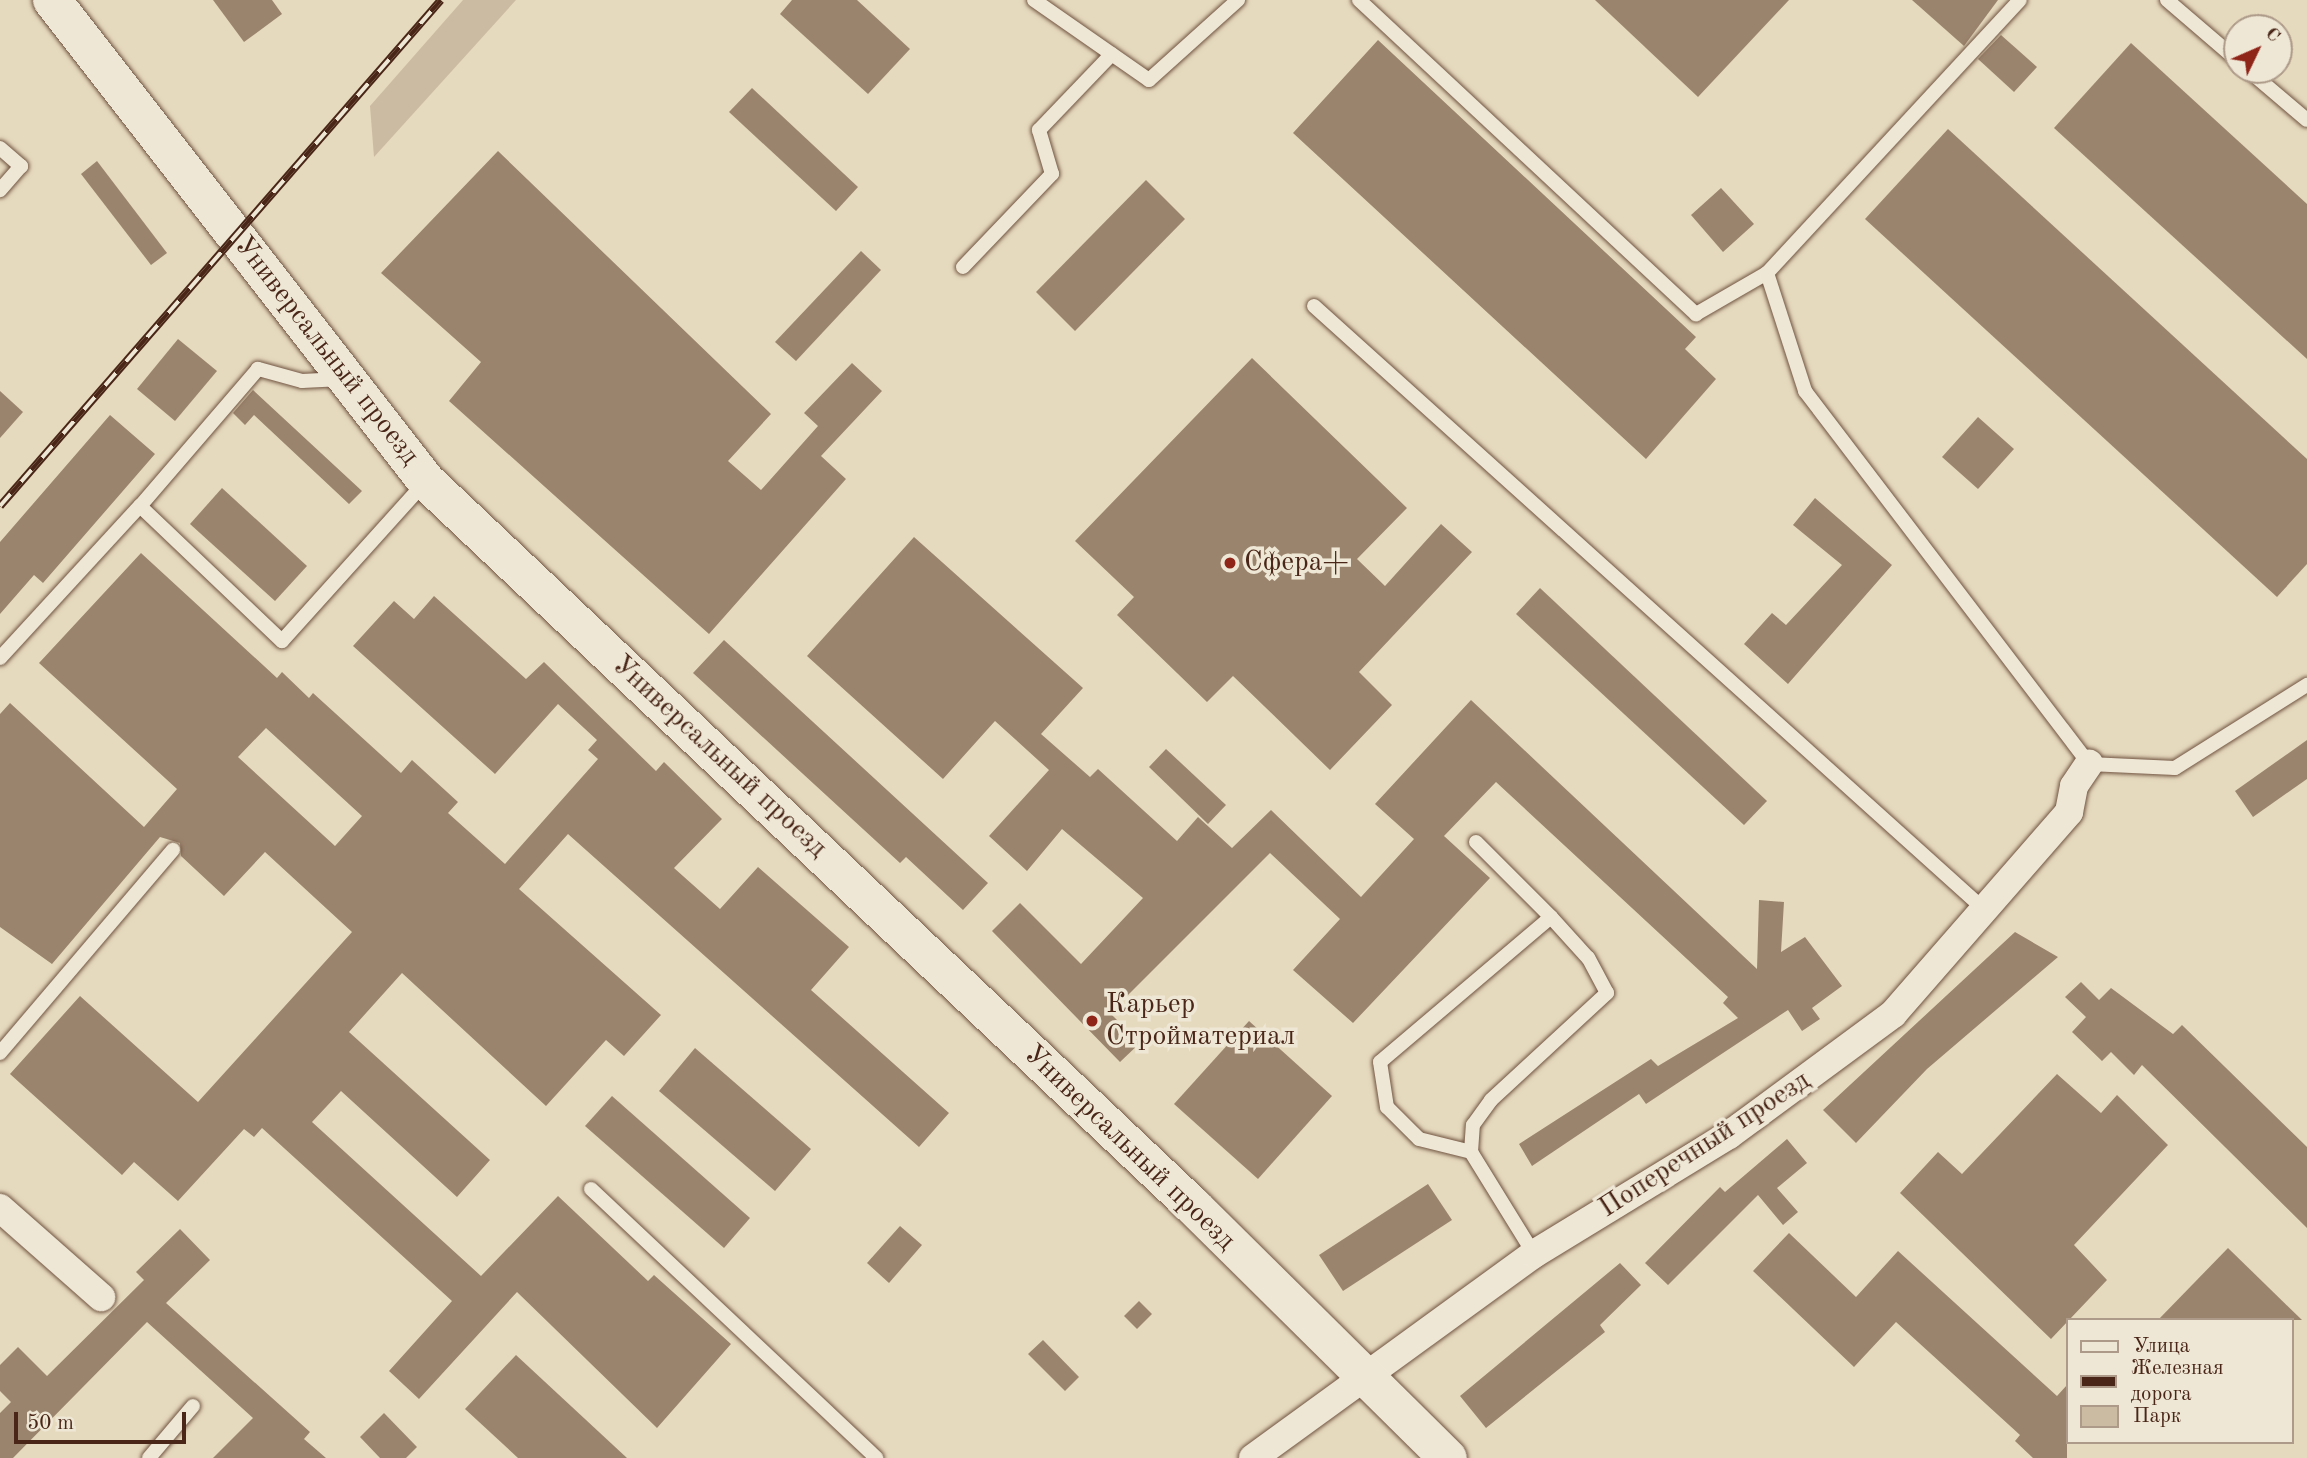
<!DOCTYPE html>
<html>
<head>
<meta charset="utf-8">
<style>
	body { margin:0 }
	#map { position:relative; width:2307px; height:1458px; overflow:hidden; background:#e6dabe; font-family:"Old Standard TT",serif }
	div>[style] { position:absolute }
	.green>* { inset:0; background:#cbbba2 }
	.building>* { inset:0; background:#9b846e }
	.roads { filter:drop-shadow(0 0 2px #705341) drop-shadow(0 0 2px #705341) }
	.lane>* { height:14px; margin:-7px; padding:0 7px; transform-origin:7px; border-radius:7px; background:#efe7d5 }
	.street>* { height:28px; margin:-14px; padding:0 14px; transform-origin:14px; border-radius:14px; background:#efe7d5 }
	.secondary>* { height:38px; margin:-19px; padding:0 19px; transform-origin:19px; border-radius:19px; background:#efe7d5 }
	.rail>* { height:8px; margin-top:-4px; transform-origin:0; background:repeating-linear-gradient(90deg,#efe7d5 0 16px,#492617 0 32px); box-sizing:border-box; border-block:2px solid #492617 }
	.dots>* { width:19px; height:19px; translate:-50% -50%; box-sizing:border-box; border:4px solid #efe7d5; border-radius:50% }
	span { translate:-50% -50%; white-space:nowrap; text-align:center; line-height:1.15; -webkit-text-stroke:7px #efe7d5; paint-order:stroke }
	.street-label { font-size:28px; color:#492617 }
	.poi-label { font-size:28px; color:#492617 }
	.left { translate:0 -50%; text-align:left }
	.legend { position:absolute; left:2066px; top:1318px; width:228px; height:126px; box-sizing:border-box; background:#efe7d5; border:2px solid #ad9a89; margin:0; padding:9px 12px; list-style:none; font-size:21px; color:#492617 }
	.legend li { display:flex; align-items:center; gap:14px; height:35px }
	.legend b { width:35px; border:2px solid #ad9a89 }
	.north { position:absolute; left:2223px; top:14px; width:70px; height:70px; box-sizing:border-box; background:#efe7d5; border:2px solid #ad9a89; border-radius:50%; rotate:46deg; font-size:19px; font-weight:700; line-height:28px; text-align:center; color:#492617 }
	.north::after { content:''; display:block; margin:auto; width:24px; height:32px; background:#8f2418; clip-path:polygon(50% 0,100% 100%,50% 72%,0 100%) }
	.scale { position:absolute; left:14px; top:1412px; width:172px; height:32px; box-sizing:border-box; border:4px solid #492617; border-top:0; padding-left:9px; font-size:21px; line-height:24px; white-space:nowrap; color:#492617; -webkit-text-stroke:5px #efe7d5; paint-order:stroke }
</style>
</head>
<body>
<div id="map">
	<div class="green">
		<i style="clip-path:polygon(463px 0,516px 0,374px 157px,370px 106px)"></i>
	</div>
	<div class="building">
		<i style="clip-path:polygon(213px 0,272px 0,282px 14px,244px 42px)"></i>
		<i style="clip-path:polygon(792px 0,857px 0,910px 49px,868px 94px,780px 14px)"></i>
		<i style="clip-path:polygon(1595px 0,1789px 0,1698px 97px)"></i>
		<i style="clip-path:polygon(1912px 0,1998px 0,1964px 46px)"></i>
		<i style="clip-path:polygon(2001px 35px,2037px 67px,2014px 92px,1978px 59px)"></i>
		<i style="clip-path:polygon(1378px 40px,1696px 337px,1685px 349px,1716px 379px,1646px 459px,1293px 133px)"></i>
		<i style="clip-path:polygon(2131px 43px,2307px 204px,2307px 359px,2054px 128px)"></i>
		<i style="clip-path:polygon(752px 88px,858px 187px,836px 211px,729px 112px)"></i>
		<i style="clip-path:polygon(1948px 129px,2307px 459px,2307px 564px,2277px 597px,1865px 219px)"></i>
		<i style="clip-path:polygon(498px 151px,771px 414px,728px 461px,761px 490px,818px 426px,804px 413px,852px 363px,882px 391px,821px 456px,846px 479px,709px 634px,449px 401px,481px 362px,381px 273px)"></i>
		<i style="clip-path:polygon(97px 161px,167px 253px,151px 265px,81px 174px)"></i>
		<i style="clip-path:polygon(1146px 180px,1185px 219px,1075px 331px,1036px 292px)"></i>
		<i style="clip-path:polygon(1721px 188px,1754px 224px,1723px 252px,1691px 215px)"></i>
		<i style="clip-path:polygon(861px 251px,881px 270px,796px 361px,775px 342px)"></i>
		<i style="clip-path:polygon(178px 339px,217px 371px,175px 421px,137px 389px)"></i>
		<i style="clip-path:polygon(1252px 358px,1407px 508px,1357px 559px,1385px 586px,1441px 524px,1472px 552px,1359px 672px,1392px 705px,1330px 770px,1233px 676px,1207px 702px,1117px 615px,1134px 597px,1075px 541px)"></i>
		<i style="clip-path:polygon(253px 390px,362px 491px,349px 504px,254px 415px,245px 425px,233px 413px)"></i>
		<i style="clip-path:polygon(0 391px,23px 412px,0 438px)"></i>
		<i style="clip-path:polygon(110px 415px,155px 454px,43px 583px,34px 575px,0 614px,0 542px)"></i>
		<i style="clip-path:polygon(1978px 417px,2014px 449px,1978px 489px,1942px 457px)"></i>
		<i style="clip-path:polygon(222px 488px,307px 566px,275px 601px,190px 524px)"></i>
		<i style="clip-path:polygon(1815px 498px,1892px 565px,1788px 684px,1744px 644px,1772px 613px,1786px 625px,1842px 565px,1793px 525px)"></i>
		<i style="clip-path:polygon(914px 537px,1083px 688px,1041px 734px,1090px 777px,1098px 769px,1177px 841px,1198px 817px,1232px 848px,1271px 810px,1361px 897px,1414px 839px,1375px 804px,1471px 700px,1757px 969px,1759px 900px,1784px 902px,1781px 952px,1805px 937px,1842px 986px,1812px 1008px,1820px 1019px,1802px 1031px,1788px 1010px,1646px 1104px,1639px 1094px,1532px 1166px,1519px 1144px,1651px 1059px,1658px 1066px,1738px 1018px,1723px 1003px,1728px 997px,1496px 782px,1444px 836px,1490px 878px,1353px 1023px,1293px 970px,1340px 919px,1270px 853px,1110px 1013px,1140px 1043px,1120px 1062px,992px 931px,1020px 903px,1081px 964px,1143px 898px,1062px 829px,1027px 871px,989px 836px,1049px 770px,995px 721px,943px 779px,807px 656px)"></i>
		<i style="clip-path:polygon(evenodd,141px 553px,277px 678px,282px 672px,309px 698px,313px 693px,401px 773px,412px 760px,458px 802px,448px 813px,505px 864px,598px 759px,588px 750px,597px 740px,558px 704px,495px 774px,353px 646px,394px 601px,414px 619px,434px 596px,526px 679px,544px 662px,656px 771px,664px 762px,722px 819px,674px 868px,720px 909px,758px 867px,849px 947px,811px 990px,949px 1113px,919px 1147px,568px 834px,519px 889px,661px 1015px,624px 1056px,606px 1040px,546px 1106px,402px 973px,349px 1032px,490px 1160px,457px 1197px,341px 1091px,312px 1122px,481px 1276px,558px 1196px,648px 1281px,654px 1275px,731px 1344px,657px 1428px,517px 1292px,419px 1399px,389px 1371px,452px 1301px,262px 1128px,254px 1137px,244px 1129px,178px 1201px,134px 1162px,122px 1175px,10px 1074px,80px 996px,198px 1102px,352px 932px,265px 852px,224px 896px,181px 856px,180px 843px,160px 837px,52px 964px,0 927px,0 714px,10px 703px,144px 827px,177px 789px,39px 663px,141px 553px,266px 728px,362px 816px,335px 846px,238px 757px,266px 728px)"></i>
		<i style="clip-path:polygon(1540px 588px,1767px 801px,1744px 825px,1516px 614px)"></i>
		<i style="clip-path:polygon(724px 640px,988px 883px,963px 910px,906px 857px,900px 863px,693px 673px)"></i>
		<i style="clip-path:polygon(2307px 740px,2307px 779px,2253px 817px,2235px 791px)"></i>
		<i style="clip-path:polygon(1166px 749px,1226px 805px,1208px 824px,1149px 767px)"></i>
		<i style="clip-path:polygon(2015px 932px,2058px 957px,1927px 1069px,1856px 1143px,1823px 1110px)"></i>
		<i style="clip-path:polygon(2081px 982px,2099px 1000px,2111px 988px,2173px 1034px,2182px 1025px,2307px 1147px,2307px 1228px,2142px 1065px,2134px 1075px,2111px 1052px,2102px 1061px,2072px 1032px,2086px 1017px,2065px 997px)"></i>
		<i style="clip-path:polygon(1249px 1021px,1332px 1096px,1258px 1179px,1174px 1104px)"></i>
		<i style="clip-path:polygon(695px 1048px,811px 1149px,775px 1191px,659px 1091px)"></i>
		<i style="clip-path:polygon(2057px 1074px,2101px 1113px,2117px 1095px,2168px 1145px,2074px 1245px,2107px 1280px,2051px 1339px,1900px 1193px,1938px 1152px,1962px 1174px)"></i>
		<i style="clip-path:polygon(612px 1096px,750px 1218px,724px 1248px,585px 1126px)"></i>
		<i style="clip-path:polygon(1787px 1139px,1807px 1163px,1777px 1188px,1798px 1212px,1783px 1225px,1758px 1195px,1668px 1285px,1645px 1263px,1720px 1187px,1725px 1192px)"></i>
		<i style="clip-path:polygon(1428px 1184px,1452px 1220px,1343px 1291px,1319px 1255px)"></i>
		<i style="clip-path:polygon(900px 1226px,922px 1245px,889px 1283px,867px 1263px)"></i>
		<i style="clip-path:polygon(180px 1229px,210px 1260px,166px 1303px,310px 1432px,304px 1439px,326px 1458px,213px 1458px,253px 1418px,147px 1322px,13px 1458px,0 1458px,0 1413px,11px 1402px,0 1391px,0 1365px,18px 1347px,47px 1376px,144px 1280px,136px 1272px)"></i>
		<i style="clip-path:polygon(1789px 1233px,1856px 1297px,1898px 1251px,2057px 1396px,2067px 1385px,2067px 1458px,2033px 1458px,2015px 1441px,2020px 1435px,1896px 1322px,1854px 1367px,1753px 1271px)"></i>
		<i style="clip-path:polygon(2228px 1248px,2302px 1320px,2158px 1320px)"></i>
		<i style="clip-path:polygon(1620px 1263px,1641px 1285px,1600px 1325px,1605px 1332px,1486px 1428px,1460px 1396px)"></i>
		<i style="clip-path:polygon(1139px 1301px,1152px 1314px,1137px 1329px,1124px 1316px)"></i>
		<i style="clip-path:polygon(1043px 1340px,1079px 1377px,1065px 1391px,1028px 1354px)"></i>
		<i style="clip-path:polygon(516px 1355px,627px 1458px,518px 1458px,465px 1409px)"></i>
		<i style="clip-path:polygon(384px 1413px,417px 1447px,406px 1458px,380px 1458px,360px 1437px)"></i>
	</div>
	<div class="roads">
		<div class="lane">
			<i style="left:1034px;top:0;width:140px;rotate:34.8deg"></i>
			<i style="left:1149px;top:80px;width:120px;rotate:-42deg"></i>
			<i style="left:1359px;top:0;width:461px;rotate:43deg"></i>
			<i style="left:1696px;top:314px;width:82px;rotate:-30deg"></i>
			<i style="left:1767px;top:273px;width:372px;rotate:-47.2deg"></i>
			<i style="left:2167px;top:0;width:92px;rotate:40.6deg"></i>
			<i style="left:2248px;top:70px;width:77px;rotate:40.3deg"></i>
			<i style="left:0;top:148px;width:28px;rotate:41deg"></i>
			<i style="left:21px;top:166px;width:32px;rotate:131deg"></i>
			<i style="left:963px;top:267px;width:129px;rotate:-46.3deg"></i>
			<i style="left:1052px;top:174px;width:46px;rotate:-106.5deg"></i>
			<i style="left:1039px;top:130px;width:105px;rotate:-46.2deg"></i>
			<i style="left:1767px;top:273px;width:124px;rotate:72.1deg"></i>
			<i style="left:1805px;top:391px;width:469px;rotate:52.7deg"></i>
			<i style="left:2089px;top:764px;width:86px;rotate:2.7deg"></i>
			<i style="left:2175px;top:768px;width:156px;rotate:-32.2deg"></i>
			<i style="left:1314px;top:306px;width:904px;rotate:42deg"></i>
			<i style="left:342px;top:379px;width:40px;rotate:177.1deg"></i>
			<i style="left:302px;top:381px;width:46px;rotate:-164.7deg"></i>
			<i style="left:258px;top:369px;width:181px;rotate:130.7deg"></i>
			<i style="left:140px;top:506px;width:196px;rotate:43.6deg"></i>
			<i style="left:282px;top:641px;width:214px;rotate:-48deg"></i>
			<i style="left:0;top:658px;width:207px;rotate:-47.4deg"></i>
			<i style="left:1476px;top:842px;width:106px;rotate:45deg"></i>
			<i style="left:1551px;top:917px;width:224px;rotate:139.7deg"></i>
			<i style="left:1380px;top:1062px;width:46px;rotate:81.2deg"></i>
			<i style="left:1387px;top:1107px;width:45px;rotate:45deg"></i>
			<i style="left:1419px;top:1139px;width:54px;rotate:14deg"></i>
			<i style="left:1471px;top:1152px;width:120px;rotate:58.3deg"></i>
			<i style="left:0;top:1053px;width:267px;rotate:-49.6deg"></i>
			<i style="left:1471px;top:1152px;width:27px;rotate:-86deg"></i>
			<i style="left:1473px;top:1125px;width:31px;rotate:-54deg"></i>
			<i style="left:1491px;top:1100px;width:158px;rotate:-42.7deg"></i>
			<i style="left:1607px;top:993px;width:40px;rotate:-118deg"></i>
			<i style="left:1588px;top:958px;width:55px;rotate:-132.1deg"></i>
			<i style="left:591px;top:1189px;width:392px;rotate:43.3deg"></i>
			<i style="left:149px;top:1458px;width:68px;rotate:-49.8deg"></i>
		</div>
		<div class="street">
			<i style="left:0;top:1208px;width:135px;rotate:41.4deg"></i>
			<i style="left:1253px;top:1458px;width:347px;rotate:-36deg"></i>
			<i style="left:1534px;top:1254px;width:228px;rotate:-31.4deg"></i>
			<i style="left:1729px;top:1135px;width:204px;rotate:-36.4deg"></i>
			<i style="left:1893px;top:1014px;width:268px;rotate:-48.9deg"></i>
			<i style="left:2069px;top:812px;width:26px;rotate:-79deg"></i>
			<i style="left:2074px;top:786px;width:27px;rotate:-56deg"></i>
		</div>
		<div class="secondary">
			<i style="left:52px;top:0;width:609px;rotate:52.13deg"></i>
			<i style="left:426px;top:481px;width:1057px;rotate:43.39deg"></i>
			<i style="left:1194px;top:1207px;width:357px;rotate:44.7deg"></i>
		</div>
	</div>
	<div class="rail">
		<i style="left:0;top:506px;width:671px;rotate:-48.93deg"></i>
	</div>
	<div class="dots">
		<i style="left:1230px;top:563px;background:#8f2418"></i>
		<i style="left:1092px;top:1021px;background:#8f2418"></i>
	</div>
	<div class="street-label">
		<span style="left:326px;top:351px;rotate:52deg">Универсальный проезд</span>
		<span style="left:719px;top:757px;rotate:43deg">Универсальный проезд</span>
		<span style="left:1705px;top:1145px;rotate:-33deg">Поперечный проезд</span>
		<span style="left:1129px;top:1148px;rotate:44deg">Универсальный проезд</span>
	</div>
	<div class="poi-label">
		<span class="left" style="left:1244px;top:563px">Сфера+</span>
		<span class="left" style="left:1106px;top:1021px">Карьер<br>Стройматериал</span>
	</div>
	<ul class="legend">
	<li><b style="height:9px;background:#efe7d5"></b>Улица</li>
	<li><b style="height:9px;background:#492617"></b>Железная дорога</li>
	<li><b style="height:19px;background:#cbbba2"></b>Парк</li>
	</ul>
	<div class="north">С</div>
	<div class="scale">50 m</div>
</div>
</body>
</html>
